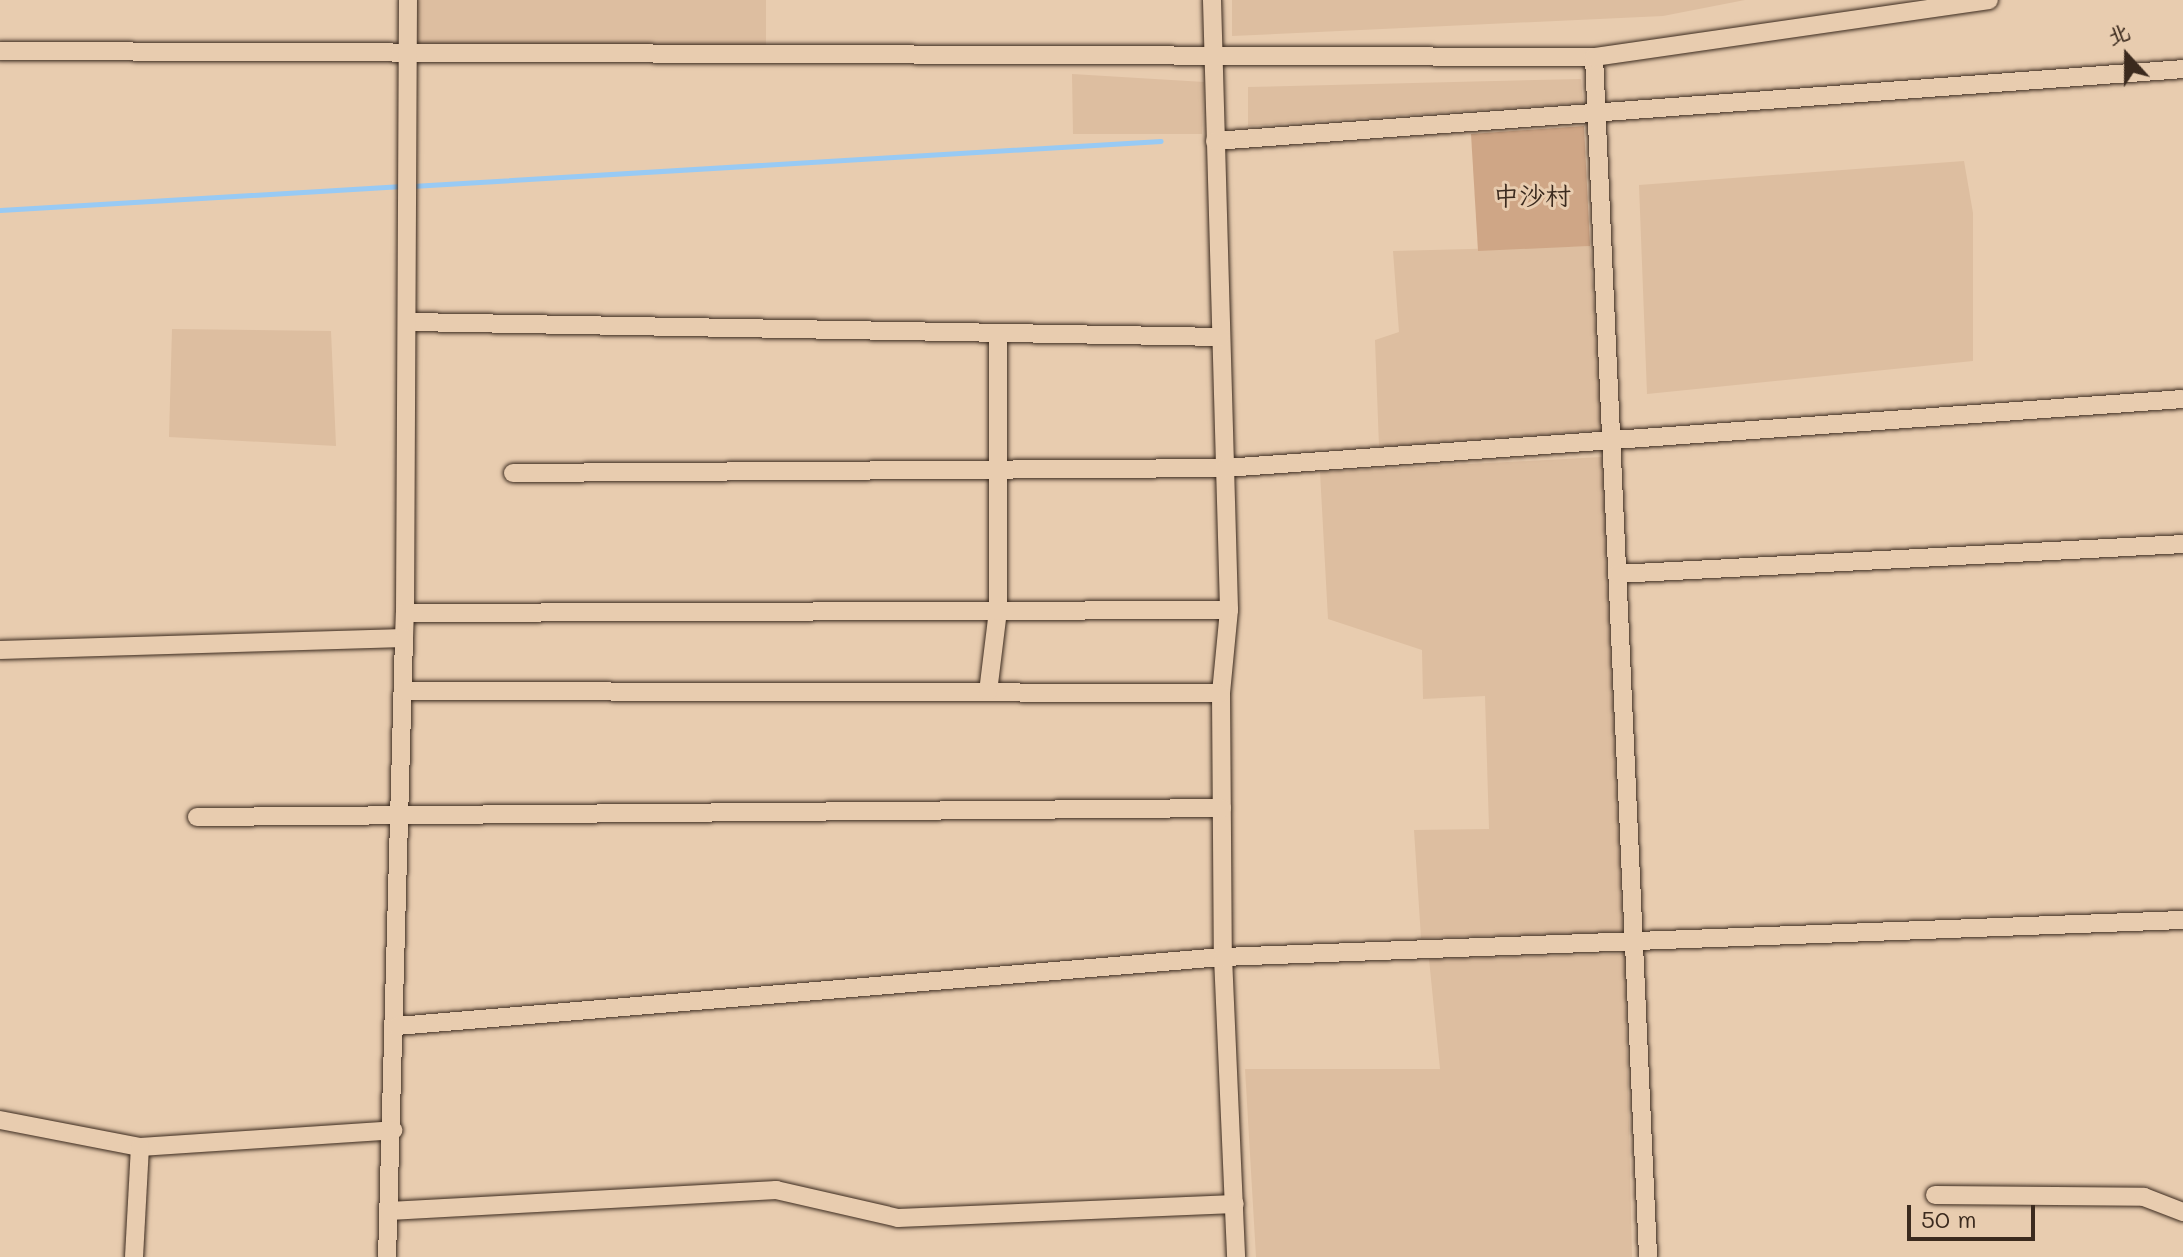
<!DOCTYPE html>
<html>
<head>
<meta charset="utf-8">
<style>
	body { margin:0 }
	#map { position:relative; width:2183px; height:1257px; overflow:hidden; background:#e8ccaf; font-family:Mali,"LXGW WenKai TC",sans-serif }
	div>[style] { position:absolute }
	.built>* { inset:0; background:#ddbea0 }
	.stream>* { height:5px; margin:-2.5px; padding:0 2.5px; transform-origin:2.5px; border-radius:2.5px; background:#98caf4 }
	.building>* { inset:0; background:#cfa686 }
	.roads { filter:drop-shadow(0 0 2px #3b2a1e) drop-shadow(0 0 2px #3b2a1e) }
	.minor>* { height:18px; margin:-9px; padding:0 9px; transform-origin:9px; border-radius:9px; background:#e8ccaf }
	span { translate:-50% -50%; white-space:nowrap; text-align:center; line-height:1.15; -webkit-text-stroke:6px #e8ccaf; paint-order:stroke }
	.quarter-label { font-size:26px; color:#3b2a1e }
	.north { position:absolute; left:2087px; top:16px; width:80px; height:80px; -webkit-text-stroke:6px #e8ccaf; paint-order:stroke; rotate:339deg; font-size:22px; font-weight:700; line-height:32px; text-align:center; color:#3b2a1e }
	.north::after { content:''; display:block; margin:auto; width:28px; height:36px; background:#3b2a1e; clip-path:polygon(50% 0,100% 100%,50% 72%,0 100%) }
	.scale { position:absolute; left:1907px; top:1205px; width:128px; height:36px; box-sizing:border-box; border:4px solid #3b2a1e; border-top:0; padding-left:10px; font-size:24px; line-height:28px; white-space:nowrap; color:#3b2a1e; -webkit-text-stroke:6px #e8ccaf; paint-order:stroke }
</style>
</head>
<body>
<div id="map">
	<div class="built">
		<i style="clip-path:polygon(417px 0,766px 0,766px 46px,418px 43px)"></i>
		<i style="clip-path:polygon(1232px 0,1745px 0,1663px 16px,1232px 36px)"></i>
		<i style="clip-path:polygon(1072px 74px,1204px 82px,1202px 134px,1073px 134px)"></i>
		<i style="clip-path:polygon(1581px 79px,1583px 103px,1248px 126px,1248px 87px)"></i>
		<i style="clip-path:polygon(1964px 161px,1973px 213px,1973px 361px,1647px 394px,1639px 185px)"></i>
		<i style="clip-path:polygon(1590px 246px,1603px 430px,1379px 447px,1375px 340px,1399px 332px,1393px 251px)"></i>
		<i style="clip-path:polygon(172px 329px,331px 331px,336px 446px,169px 437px)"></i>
		<i style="clip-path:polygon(1602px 457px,1623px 932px,1421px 938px,1414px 830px,1489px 829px,1485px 696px,1423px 699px,1422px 650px,1328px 619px,1320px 472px)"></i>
		<i style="clip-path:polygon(1625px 954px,1632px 1257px,1256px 1257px,1245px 1069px,1440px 1069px,1429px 959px)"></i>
	</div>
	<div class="stream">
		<i style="left:412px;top:186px;width:750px;rotate:-3.44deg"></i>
		<i style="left:0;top:210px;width:403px;rotate:-3.4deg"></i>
	</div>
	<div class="building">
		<i style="clip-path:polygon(1584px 126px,1590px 246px,1478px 251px,1471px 134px)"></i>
	</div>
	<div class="roads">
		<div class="minor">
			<i style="left:1212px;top:0;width:610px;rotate:88.4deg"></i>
			<i style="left:1229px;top:610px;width:83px;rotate:95.5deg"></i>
			<i style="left:1221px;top:693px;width:264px;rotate:89.6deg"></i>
			<i style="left:1223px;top:957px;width:300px;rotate:87.5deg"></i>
			<i style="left:0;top:51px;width:1594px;rotate:0.22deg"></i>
			<i style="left:1594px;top:57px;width:1201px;rotate:87.42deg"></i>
			<i style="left:1594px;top:57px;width:399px;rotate:-8.2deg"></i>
			<i style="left:1215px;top:141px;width:971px;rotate:-4.25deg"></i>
			<i style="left:411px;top:322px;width:810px;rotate:1.06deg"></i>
			<i style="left:513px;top:473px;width:712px;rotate:-0.4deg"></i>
			<i style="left:1225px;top:468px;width:960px;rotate:-4.12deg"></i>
			<i style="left:1617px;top:574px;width:567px;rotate:-3.03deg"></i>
			<i style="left:405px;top:613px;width:613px;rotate:-89.72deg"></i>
			<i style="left:404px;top:638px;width:25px;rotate:-88deg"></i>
			<i style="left:405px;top:613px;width:824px;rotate:-0.21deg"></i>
			<i style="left:0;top:650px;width:404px;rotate:-1.7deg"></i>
			<i style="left:404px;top:638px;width:619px;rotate:91.57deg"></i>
			<i style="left:403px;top:691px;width:818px;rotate:0.14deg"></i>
			<i style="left:988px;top:692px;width:82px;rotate:-83deg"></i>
			<i style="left:998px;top:611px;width:277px;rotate:-90deg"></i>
			<i style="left:197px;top:817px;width:1025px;rotate:-0.5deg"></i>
			<i style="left:397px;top:1026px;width:829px;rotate:-4.78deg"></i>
			<i style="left:1223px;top:957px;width:961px;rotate:-2.21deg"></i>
			<i style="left:0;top:1120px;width:143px;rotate:10.9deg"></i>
			<i style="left:140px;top:1147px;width:254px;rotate:-3.8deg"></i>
			<i style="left:1935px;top:1195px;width:209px;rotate:0.5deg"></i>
			<i style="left:2144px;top:1197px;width:42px;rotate:21deg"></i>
			<i style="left:389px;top:1211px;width:388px;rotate:-3.1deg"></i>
			<i style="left:776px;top:1190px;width:125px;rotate:12.9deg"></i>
			<i style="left:898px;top:1218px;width:337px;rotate:-2.4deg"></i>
			<i style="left:134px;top:1257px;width:110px;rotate:-86.9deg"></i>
		</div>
	</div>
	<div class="quarter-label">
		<span style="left:1532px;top:196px">中沙村</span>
	</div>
	<div class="north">北</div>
	<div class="scale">50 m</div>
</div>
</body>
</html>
